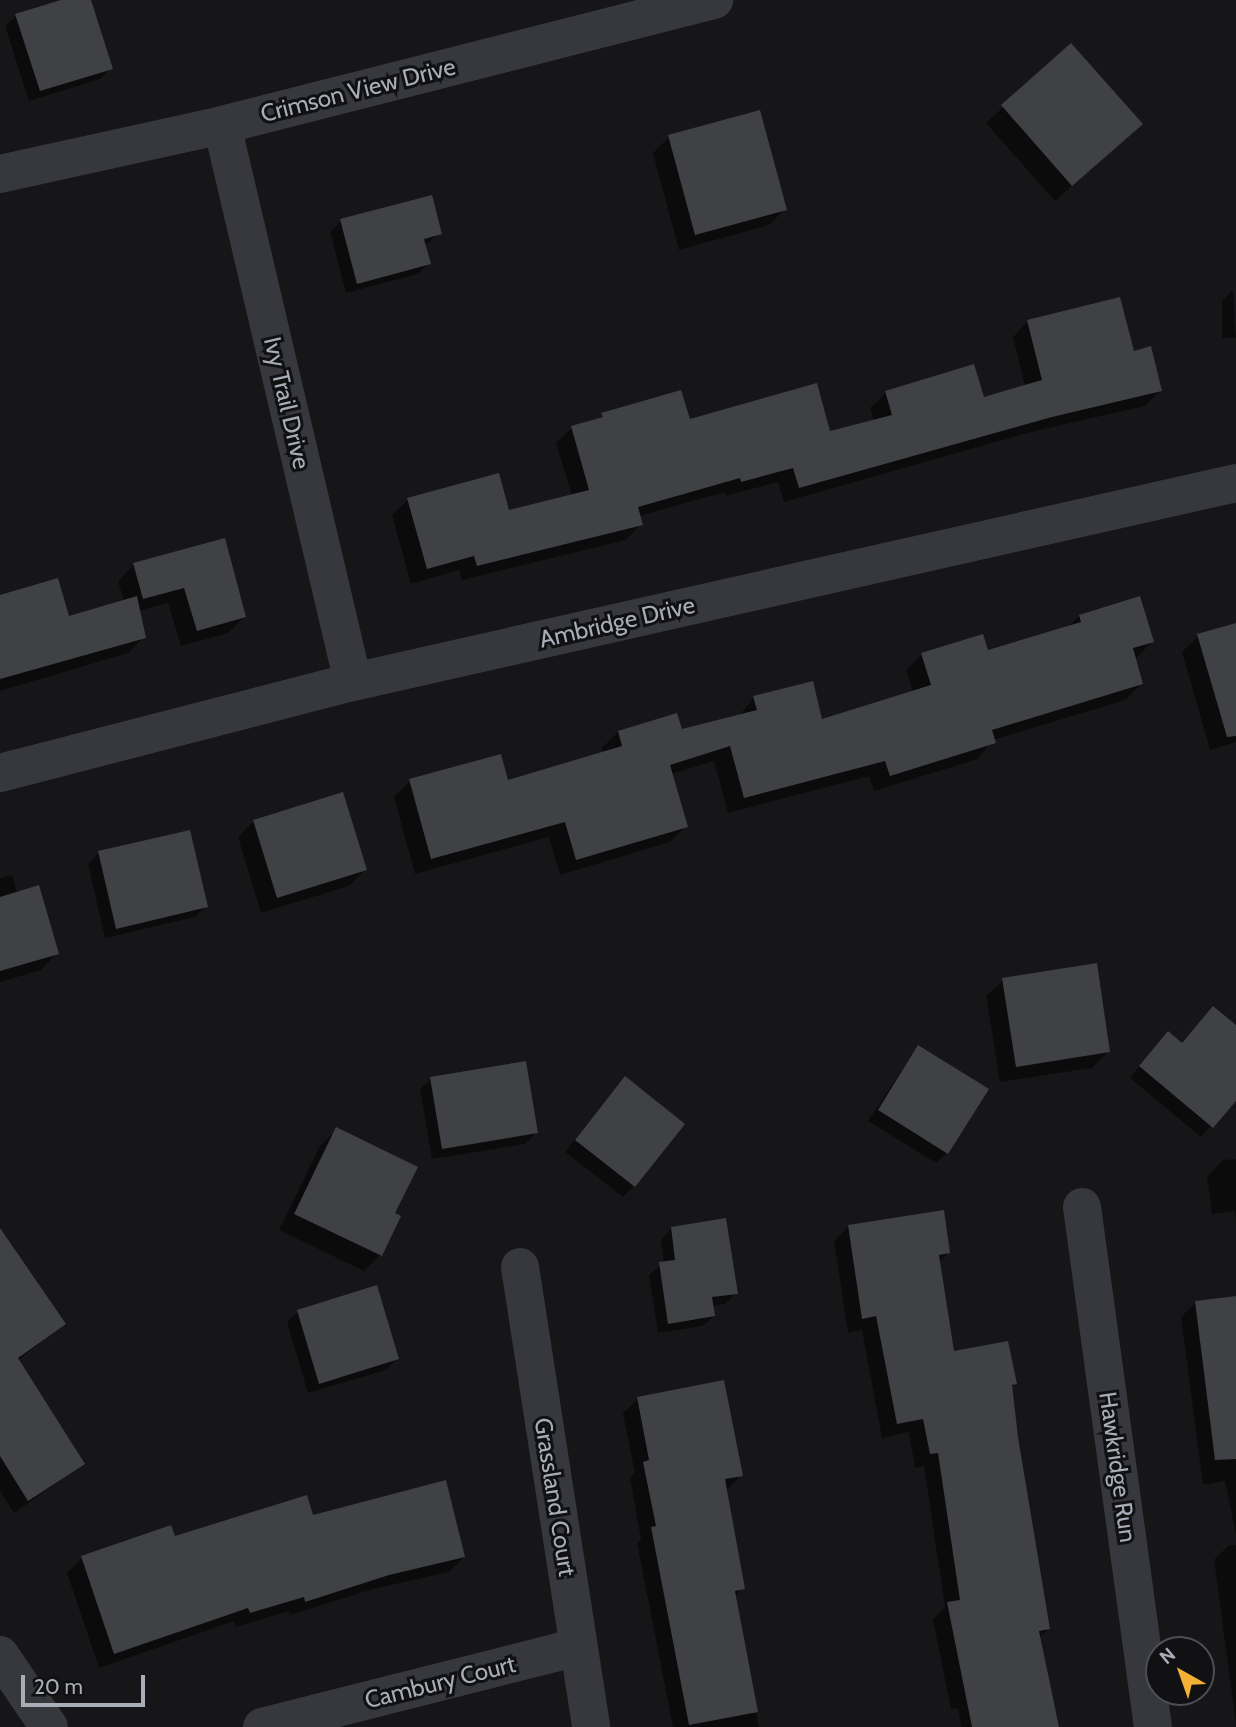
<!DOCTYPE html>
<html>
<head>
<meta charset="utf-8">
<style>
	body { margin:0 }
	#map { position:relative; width:1236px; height:1727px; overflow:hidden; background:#161618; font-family:Cabin,sans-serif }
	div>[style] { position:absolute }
	.shadow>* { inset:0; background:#0007 }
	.building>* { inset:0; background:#404145 }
	.minor>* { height:38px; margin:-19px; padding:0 19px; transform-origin:19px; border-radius:19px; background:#37383d }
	span { translate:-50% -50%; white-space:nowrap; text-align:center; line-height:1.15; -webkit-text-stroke:6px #111113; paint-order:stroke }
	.street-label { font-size:24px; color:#a8adb8 }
	.north { position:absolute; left:1145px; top:1636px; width:70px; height:70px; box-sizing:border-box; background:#111113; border:2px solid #4d4f55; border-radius:50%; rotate:320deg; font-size:19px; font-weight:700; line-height:28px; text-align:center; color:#a8adb8 }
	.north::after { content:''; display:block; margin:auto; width:24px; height:32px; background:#f2b134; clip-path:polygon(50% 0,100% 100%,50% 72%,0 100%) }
	.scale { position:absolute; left:21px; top:1675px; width:124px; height:32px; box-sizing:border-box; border:4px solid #a8adb8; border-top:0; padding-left:9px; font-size:21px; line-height:24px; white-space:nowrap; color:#a8adb8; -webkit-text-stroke:5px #111113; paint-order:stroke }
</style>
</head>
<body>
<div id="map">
	<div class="shadow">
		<i style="clip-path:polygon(66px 0,89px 0,111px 68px,100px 79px,29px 101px,5px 26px,16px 16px)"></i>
		<i style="clip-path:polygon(1071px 45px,1124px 139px,1055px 201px,986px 123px)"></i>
		<i style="clip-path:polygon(669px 137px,785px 209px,769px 225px,679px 250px,653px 153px)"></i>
		<i style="clip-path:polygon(341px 221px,440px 233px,424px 246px,429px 263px,418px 274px,346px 293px,330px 232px)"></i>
		<i style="clip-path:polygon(1233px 290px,1236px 338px,1222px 338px,1222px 301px)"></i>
		<i style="clip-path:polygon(1028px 321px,1132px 353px,1161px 390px,1145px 406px,1035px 431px,784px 502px,778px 482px,726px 496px,725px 492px,639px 516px,641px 524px,626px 540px,462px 580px,459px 570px,411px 584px,392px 515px,408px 500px,507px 513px,572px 496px,556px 443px,572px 428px,688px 421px,829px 433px,874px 421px,870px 408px,886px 393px,983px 399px,1025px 386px,1013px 337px)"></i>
		<i style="clip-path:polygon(223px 540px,244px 617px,228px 633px,181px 646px,168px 603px,138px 611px,144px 637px,128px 653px,0 691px,0 596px,67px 618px,124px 602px,118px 581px,134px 565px)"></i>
		<i style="clip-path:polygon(1079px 616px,1152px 642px,1136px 658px,1141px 684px,1125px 700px,993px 740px,978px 759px,874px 791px,869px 776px,728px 813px,714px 761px,671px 774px,686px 826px,670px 842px,560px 875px,549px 837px,415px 874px,394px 797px,410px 781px,507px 782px,604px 753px,602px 748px,618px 732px,681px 731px,739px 716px,754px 697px,821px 721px,913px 692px,906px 670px,922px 654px,987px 652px,1067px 628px)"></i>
		<i style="clip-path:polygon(1236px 625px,1236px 742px,1210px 750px,1182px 652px,1198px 636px)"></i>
		<i style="clip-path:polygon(254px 821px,365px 870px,349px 886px,261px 913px,238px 837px)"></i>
		<i style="clip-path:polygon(99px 853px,206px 906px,195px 917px,105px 938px,88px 864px)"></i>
		<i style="clip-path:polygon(12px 875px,17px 893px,57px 953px,41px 970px,0 982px,0 878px)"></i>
		<i style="clip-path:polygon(1003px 980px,1108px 1052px,1092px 1068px,1000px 1082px,986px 996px)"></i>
		<i style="clip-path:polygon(1236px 1028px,1236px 1098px,1201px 1137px,1130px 1078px,1158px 1044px,1181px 1044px)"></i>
		<i style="clip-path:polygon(918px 1047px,947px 1153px,936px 1163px,868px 1121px)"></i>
		<i style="clip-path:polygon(431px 1079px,536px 1133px,525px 1144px,432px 1159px,420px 1089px)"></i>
		<i style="clip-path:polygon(615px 1089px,634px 1186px,623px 1197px,565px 1152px)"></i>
		<i style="clip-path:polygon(337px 1129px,392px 1214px,380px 1255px,364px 1271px,279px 1230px,320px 1146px)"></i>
		<i style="clip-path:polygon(1236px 1159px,1236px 1223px,1235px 1211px,1212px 1214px,1207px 1177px,1223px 1160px)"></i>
		<i style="clip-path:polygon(849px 1226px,948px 1253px,939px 1262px,952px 1353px,1015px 1384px,1010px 1388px,1049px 1628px,1039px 1638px,1059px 1727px,961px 1727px,958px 1708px,951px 1709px,933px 1619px,945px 1607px,924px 1466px,915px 1468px,909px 1432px,882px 1438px,862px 1330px,848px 1333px,834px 1241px)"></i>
		<i style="clip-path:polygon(671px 1229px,736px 1293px,725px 1304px,712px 1306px,714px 1316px,703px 1326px,658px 1333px,649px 1275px,664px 1263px,661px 1240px)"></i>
		<i style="clip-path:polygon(0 1257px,64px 1324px,18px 1360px,83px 1464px,14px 1513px,0 1491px)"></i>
		<i style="clip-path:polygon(1236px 1297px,1236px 1535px,1225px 1481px,1203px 1485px,1181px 1317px,1195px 1303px)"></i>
		<i style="clip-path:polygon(298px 1312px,397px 1359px,386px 1370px,308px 1393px,287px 1322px)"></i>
		<i style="clip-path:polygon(638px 1399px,741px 1475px,727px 1490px,743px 1588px,734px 1597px,759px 1727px,673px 1727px,637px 1543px,641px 1539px,630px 1478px,635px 1473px,623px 1413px)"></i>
		<i style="clip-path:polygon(311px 1517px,464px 1557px,449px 1572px,373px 1589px,290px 1615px,289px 1611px,236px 1627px,234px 1621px,99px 1668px,67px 1573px,82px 1558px)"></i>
		<i style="clip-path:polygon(1236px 1545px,1236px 1725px,1214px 1560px,1228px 1546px)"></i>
	</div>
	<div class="building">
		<i style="clip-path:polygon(61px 0,91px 0,113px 69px,40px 91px,15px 14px)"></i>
		<i style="clip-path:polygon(1071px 43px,1143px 124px,1072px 186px,1001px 105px)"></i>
		<i style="clip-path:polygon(760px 110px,787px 210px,695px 235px,668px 135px)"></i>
		<i style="clip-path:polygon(432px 195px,442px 234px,424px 239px,431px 264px,357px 284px,340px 219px)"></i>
		<i style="clip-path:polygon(1120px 297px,1134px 351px,1151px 346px,1162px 391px,1052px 417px,799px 488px,793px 468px,741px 482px,740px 478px,638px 507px,643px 525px,477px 566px,474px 556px,427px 569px,407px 498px,499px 473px,509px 510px,589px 490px,571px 426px,603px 417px,601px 413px,681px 390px,690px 419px,817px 383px,830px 431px,892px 415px,885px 391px,974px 364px,984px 397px,1042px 380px,1027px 320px)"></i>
		<i style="clip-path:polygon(225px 538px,246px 617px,197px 631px,184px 588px,143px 599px,133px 563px)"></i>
		<i style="clip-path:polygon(58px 578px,69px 616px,137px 596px,146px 638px,0 679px,0 595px)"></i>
		<i style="clip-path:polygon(1140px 596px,1154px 642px,1133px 648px,1143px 684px,992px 730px,996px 743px,890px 776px,885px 761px,744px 798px,730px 746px,670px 765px,688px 827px,576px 860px,565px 822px,431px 859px,409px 779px,501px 754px,508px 780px,622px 746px,618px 731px,677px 713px,682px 729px,757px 710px,753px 696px,813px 681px,822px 719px,931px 685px,921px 653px,983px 634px,988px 650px,1081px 622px,1079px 615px)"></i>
		<i style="clip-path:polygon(1236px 623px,1236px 736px,1227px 737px,1197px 634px)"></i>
		<i style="clip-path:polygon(343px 792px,367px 870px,277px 898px,253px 820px)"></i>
		<i style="clip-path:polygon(190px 830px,208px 907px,116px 929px,98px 851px)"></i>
		<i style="clip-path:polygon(39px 885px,59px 954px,0 971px,0 897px)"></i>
		<i style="clip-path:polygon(1097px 963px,1110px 1052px,1016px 1067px,1002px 978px)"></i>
		<i style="clip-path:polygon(1213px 1006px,1236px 1025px,1236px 1101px,1213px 1128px,1139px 1066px,1168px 1031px,1182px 1043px)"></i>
		<i style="clip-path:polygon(918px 1045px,989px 1089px,948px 1154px,878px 1110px)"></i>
		<i style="clip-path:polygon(526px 1061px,538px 1133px,442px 1149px,430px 1077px)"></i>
		<i style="clip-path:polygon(625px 1076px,685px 1124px,635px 1187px,575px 1140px)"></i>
		<i style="clip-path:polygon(336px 1127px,418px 1167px,395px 1213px,401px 1216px,382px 1256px,294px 1214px)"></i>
		<i style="clip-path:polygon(944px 1210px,950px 1253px,939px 1255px,954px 1351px,1008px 1341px,1017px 1384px,1012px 1385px,1018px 1437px,1050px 1629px,1039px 1631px,1059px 1727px,972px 1727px,947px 1602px,960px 1600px,938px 1453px,930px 1454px,923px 1419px,897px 1424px,876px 1316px,862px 1319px,848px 1225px)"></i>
		<i style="clip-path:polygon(726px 1218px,738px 1294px,712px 1297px,715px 1316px,668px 1324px,659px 1262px,675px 1260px,671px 1227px)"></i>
		<i style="clip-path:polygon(0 1228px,66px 1324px,18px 1358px,85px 1464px,28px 1501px,0 1456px)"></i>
		<i style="clip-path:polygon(377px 1285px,399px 1359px,319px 1384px,297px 1310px)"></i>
		<i style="clip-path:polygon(1236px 1296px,1236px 1459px,1215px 1460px,1195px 1301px)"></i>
		<i style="clip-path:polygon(724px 1380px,743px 1476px,725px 1479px,745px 1589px,735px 1591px,758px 1712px,689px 1725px,651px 1527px,656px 1526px,643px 1462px,649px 1460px,637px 1397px)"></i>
		<i style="clip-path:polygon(446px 1480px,465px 1557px,389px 1575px,305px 1602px,304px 1597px,250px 1613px,248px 1608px,114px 1654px,81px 1556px,171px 1525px,175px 1536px,307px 1495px,313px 1515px)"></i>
	</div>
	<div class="minor">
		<i style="left:222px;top:125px;width:572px;rotate:76.77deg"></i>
		<i style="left:0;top:174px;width:227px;rotate:-12.4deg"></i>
		<i style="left:222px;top:125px;width:508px;rotate:-14.26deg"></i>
		<i style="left:0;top:773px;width:365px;rotate:-14.5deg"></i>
		<i style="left:353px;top:682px;width:905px;rotate:-12.7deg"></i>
		<i style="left:1082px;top:1207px;width:525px;rotate:82.23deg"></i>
		<i style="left:520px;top:1267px;width:465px;rotate:81.2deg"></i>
		<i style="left:0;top:1655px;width:87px;rotate:55.8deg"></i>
		<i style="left:262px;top:1727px;width:326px;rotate:-14.2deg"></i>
	</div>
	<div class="street-label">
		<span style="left:358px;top:90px;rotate:-14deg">Crimson View Drive</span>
		<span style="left:287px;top:403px;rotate:77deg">Ivy Trail Drive</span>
		<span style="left:617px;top:622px;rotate:-13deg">Ambridge Drive</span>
		<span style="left:1118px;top:1467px;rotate:82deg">Hawkridge Run</span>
		<span style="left:555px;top:1497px;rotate:81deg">Grassland Court</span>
		<span style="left:440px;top:1682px;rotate:-14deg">Cambury Court</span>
	</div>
	<div class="north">N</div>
	<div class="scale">20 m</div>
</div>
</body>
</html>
